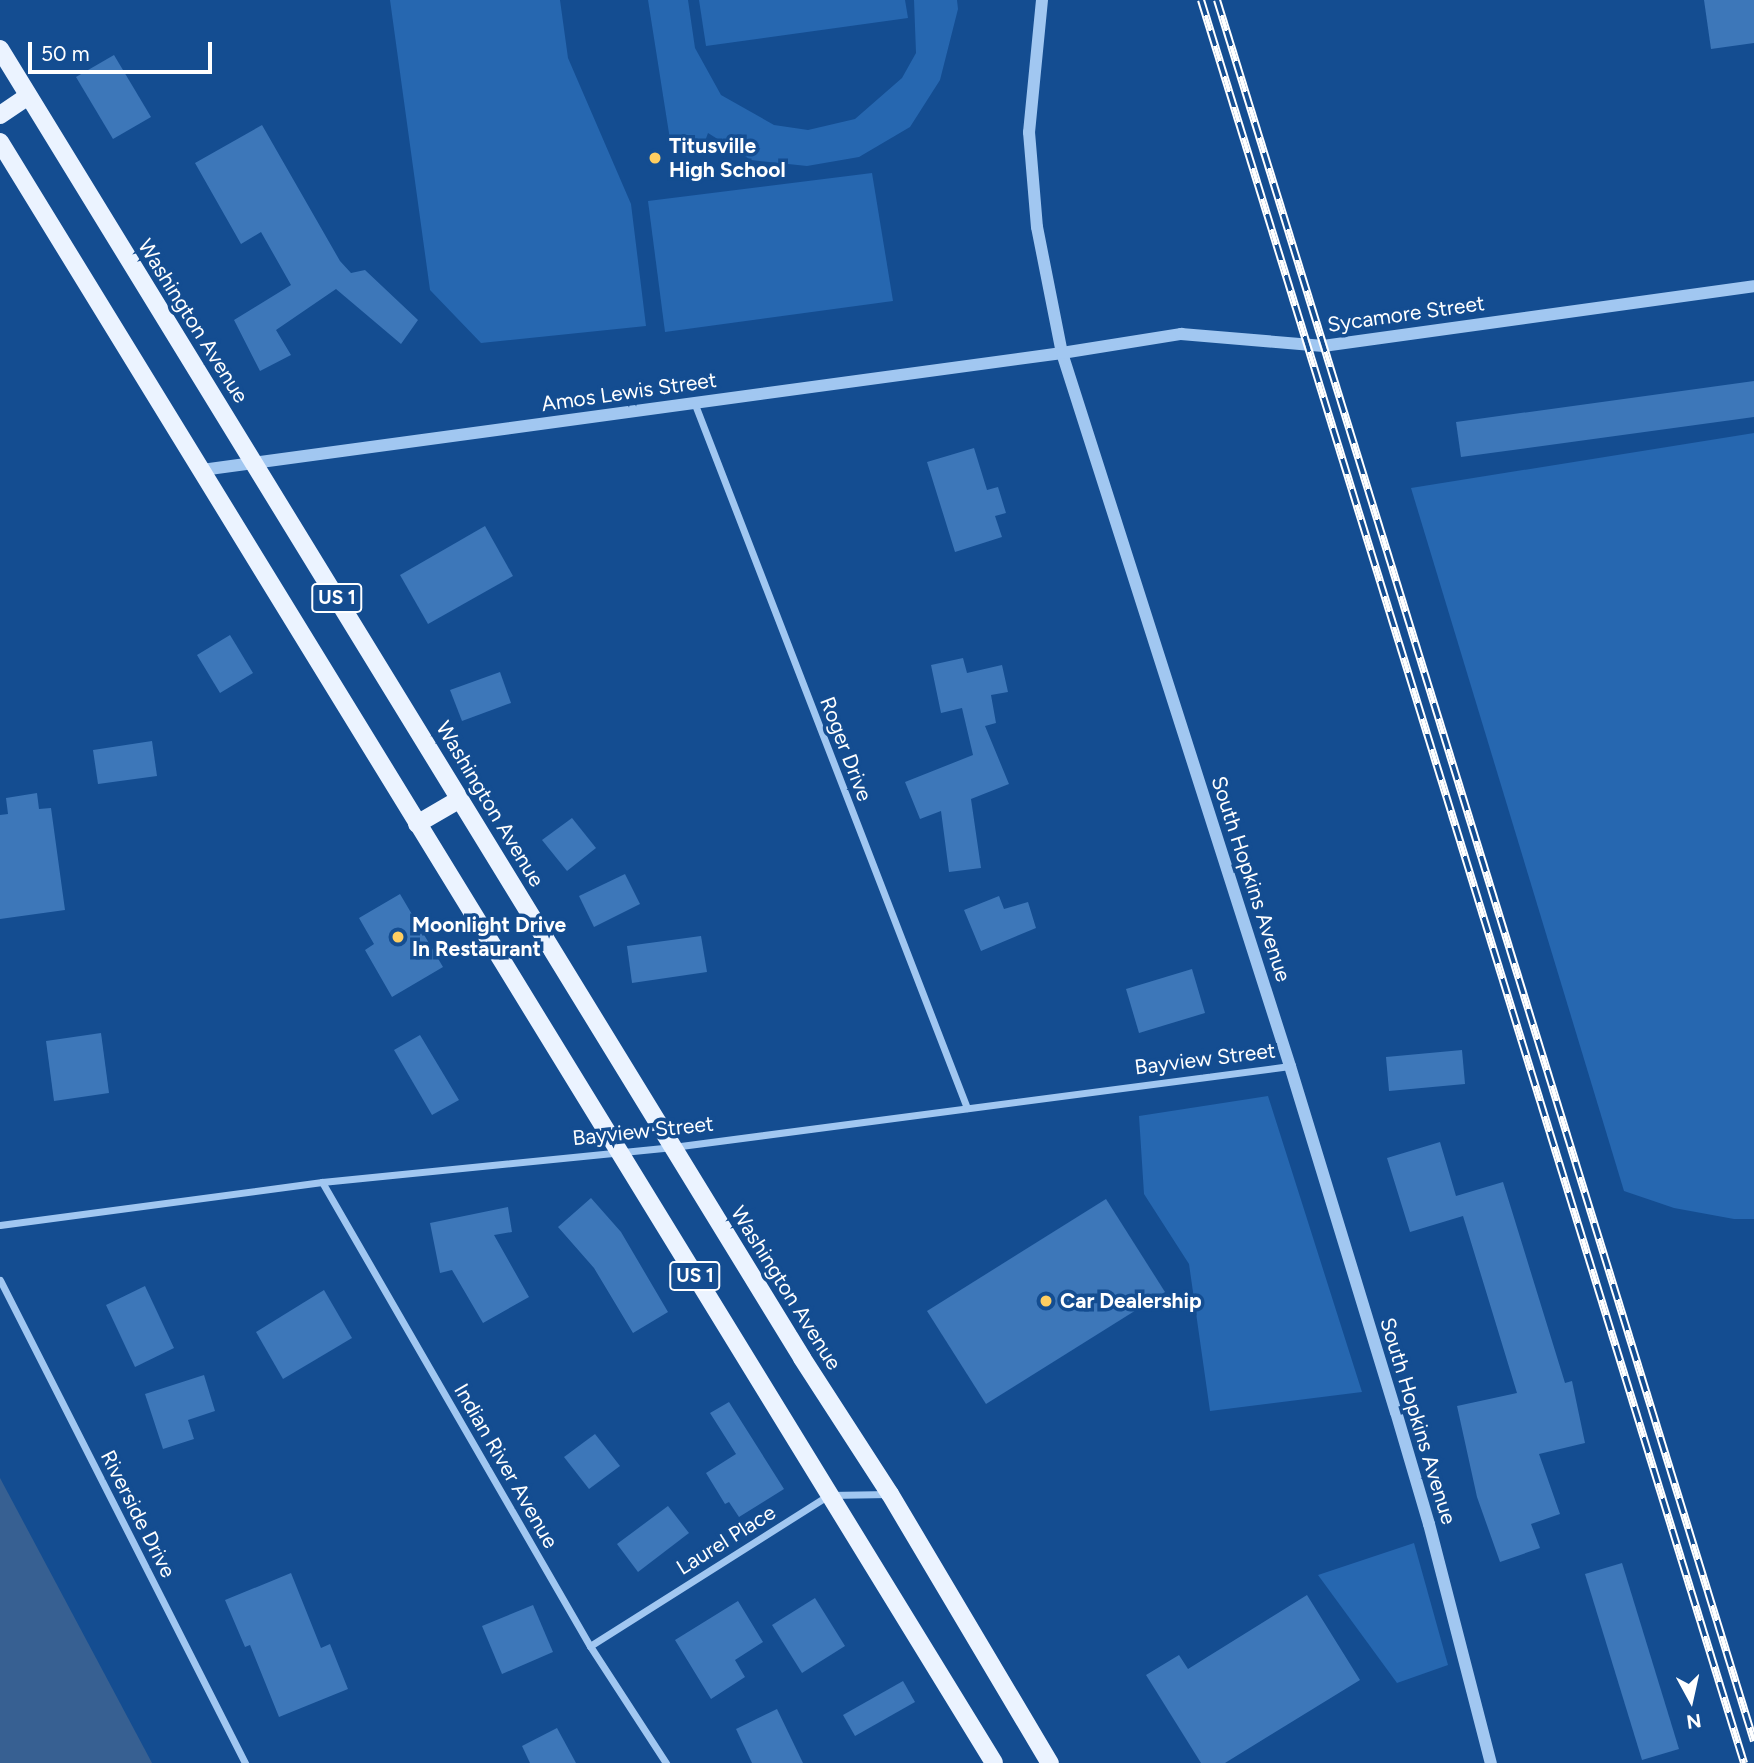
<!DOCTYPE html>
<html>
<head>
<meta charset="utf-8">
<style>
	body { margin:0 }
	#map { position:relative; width:1754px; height:1763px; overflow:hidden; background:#144d91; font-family:Figtree,sans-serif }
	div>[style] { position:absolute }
	.green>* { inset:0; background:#2667b0 }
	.water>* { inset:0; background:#376092 }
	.building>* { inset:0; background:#3d77b9 }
	.minor>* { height:7px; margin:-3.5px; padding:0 3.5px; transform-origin:3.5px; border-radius:3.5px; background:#a1c7f1 }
	.tertiary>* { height:12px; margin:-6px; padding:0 6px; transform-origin:6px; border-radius:6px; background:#a1c7f1 }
	.primary>* { height:18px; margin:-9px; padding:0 9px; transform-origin:9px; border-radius:9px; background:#ebf3ff }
	.rail>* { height:8px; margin-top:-4px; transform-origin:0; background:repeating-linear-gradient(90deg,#144d91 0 16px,#fff 0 32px); box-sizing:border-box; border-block:2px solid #fff }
	.dots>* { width:19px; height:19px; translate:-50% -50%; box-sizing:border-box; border:4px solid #144d91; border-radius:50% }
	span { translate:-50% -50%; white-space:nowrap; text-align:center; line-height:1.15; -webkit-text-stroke:7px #144d91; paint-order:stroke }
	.shield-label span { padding:2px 5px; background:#144d91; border:2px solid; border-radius:5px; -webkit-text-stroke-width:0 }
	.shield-label { font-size:19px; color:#fff; font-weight:700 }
	.poi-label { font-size:21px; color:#fff; font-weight:700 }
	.left { translate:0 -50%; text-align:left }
	.street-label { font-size:21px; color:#fff }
	.north { position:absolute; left:1656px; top:1665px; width:70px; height:70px; -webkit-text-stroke:5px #144d91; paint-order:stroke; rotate:172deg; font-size:19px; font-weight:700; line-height:28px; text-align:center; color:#fff }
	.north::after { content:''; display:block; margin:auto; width:24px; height:32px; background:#fff; clip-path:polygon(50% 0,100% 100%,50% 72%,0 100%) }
	.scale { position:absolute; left:28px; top:42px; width:184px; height:32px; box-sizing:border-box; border:4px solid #fff; border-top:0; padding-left:9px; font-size:21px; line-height:24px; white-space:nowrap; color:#fff; -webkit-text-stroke:5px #144d91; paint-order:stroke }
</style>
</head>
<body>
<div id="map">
	<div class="green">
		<i style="clip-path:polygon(390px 0,560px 0,568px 58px,631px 204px,646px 326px,481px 343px,430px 290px)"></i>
		<i style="clip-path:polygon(648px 0,688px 0,695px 48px,721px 95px,774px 125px,808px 130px,855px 119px,902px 78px,916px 53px,914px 0,957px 0,958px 9px,940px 80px,910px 127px,859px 157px,807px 166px,751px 160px,708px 133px,704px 144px,671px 146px)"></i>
		<i style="clip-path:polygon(699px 0,905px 0,908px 18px,706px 46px)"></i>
		<i style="clip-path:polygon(872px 173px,893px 301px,665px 332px,648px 201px)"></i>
		<i style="clip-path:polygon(1754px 433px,1754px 1219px,1734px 1219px,1674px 1208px,1624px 1191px,1411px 488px)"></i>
		<i style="clip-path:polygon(1268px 1096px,1362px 1392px,1210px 1411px,1189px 1264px,1144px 1194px,1139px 1116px)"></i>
		<i style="clip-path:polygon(1414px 1543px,1448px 1665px,1397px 1683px,1318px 1575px)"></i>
	</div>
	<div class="water">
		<i style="clip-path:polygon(0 1478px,152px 1763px,0 1763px)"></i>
	</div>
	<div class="building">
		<i style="clip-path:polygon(1704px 0,1754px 0,1754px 43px,1711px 49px)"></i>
		<i style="clip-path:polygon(114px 55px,151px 117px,113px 139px,76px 77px)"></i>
		<i style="clip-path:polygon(262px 125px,340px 261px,351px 273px,365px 270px,418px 320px,401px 344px,336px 289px,276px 330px,291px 355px,260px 371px,234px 320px,291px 285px,261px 232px,241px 244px,195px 163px)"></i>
		<i style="clip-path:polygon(1754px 381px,1754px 417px,1461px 457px,1456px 422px)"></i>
		<i style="clip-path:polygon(974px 448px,987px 490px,998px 487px,1006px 513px,995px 516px,1002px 537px,955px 552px,927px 462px)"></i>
		<i style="clip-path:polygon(485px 526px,513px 576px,428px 624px,400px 575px)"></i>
		<i style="clip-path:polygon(230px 635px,253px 673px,220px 693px,197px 655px)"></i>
		<i style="clip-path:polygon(963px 658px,967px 673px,1002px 665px,1008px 692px,991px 695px,996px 723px,985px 726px,1009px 784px,971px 799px,981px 868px,949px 872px,941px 811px,920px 819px,905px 782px,973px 755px,962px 708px,941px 713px,931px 665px)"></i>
		<i style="clip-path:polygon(500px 672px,511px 703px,462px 721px,450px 690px)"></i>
		<i style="clip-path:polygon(152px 741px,157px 776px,98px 784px,93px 750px)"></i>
		<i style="clip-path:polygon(37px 793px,39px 809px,51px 808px,65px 910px,0 919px,0 815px,8px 814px,6px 798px)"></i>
		<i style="clip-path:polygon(572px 818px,596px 848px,567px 871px,542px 840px)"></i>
		<i style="clip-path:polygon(625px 874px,640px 904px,594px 927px,579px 896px)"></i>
		<i style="clip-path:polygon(400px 894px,443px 967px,392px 997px,365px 950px,374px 944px,359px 918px)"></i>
		<i style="clip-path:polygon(999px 896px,1004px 909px,1028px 902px,1036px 928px,981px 951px,964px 910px)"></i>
		<i style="clip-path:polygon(701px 936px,707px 972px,632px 983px,627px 946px)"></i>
		<i style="clip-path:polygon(1192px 969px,1205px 1013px,1139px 1033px,1126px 989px)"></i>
		<i style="clip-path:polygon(101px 1033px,109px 1093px,54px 1101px,46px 1041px)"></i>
		<i style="clip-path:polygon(420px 1035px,459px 1100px,432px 1115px,394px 1050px)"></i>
		<i style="clip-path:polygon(1462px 1050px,1465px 1084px,1389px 1091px,1386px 1057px)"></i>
		<i style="clip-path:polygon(1440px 1142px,1456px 1196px,1503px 1182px,1565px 1383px,1572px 1381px,1585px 1443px,1539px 1454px,1560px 1514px,1531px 1524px,1540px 1548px,1500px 1562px,1477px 1497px,1457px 1406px,1517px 1393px,1463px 1216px,1410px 1232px,1387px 1158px)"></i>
		<i style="clip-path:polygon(591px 1198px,621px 1232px,668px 1312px,633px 1333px,594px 1268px,558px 1227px)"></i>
		<i style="clip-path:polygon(1106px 1199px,1165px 1292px,986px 1404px,927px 1311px)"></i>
		<i style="clip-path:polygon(508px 1207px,512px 1232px,494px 1235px,529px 1297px,483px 1323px,452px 1270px,440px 1273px,430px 1223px)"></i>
		<i style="clip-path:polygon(145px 1286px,174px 1348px,135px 1367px,106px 1305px)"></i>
		<i style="clip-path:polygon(324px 1290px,352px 1338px,283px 1379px,256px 1332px)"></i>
		<i style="clip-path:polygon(204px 1375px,215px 1411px,188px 1420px,194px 1439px,163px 1449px,145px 1394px)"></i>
		<i style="clip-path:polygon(729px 1402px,784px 1489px,739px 1517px,729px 1502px,725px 1504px,706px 1473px,736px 1454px,710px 1413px)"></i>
		<i style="clip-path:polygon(595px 1434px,620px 1466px,589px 1489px,564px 1457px)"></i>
		<i style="clip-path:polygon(668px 1506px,689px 1533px,638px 1572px,617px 1544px)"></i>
		<i style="clip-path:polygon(1622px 1563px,1679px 1749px,1642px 1760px,1585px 1574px)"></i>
		<i style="clip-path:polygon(291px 1573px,321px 1648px,330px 1644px,348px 1689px,279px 1717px,250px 1645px,245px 1647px,225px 1600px)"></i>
		<i style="clip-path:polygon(1307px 1595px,1360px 1680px,1225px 1763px,1201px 1763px,1146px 1675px,1179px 1655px,1188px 1669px)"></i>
		<i style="clip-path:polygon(815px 1598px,845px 1646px,802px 1673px,772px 1625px)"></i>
		<i style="clip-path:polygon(738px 1601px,763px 1642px,735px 1660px,745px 1677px,711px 1699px,675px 1640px)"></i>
		<i style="clip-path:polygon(533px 1605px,553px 1652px,502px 1674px,482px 1626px)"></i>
		<i style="clip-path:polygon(903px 1681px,915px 1702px,855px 1736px,843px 1715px)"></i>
		<i style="clip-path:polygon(777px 1709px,803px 1763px,752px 1763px,736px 1729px)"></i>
		<i style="clip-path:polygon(557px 1728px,576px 1763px,530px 1763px,522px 1746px)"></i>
	</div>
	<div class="minor">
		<i style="left:694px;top:402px;width:757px;rotate:68.86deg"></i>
		<i style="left:322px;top:1182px;width:536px;rotate:59.99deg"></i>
		<i style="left:590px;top:1646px;width:140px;rotate:57deg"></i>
		<i style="left:0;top:1225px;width:325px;rotate:-7.6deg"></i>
		<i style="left:322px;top:1182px;width:353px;rotate:-5.7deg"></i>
		<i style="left:673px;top:1147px;width:622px;rotate:-7.48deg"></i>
		<i style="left:0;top:1280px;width:542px;rotate:63.1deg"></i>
		<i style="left:590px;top:1646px;width:283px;rotate:-32.3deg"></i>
		<i style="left:829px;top:1495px;width:60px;rotate:-1deg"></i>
	</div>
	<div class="tertiary">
		<i style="left:1042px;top:0;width:133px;rotate:95.6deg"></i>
		<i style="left:1029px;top:132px;width:95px;rotate:85.2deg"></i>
		<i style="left:1037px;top:227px;width:128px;rotate:78.8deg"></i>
		<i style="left:1062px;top:353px;width:749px;rotate:72.27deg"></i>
		<i style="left:1290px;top:1066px;width:362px;rotate:73deg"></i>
		<i style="left:1396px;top:1412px;width:117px;rotate:73.6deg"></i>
		<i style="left:1429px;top:1524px;width:247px;rotate:75.5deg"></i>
		<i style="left:202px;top:470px;width:868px;rotate:-7.75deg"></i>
		<i style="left:1062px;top:353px;width:121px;rotate:-9.1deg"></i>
		<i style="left:1181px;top:334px;width:143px;rotate:4.8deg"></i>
		<i style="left:1323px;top:346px;width:435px;rotate:-7.9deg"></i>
	</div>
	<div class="primary">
		<i style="left:0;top:49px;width:1535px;rotate:58.5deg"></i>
		<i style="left:802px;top:1358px;width:162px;rotate:57.1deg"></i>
		<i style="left:890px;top:1494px;width:313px;rotate:59.3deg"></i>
		<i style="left:0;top:115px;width:34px;rotate:-34deg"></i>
		<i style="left:0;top:142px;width:1901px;rotate:58.48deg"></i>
		<i style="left:417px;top:824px;width:50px;rotate:-30.2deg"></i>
	</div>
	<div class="rail">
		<i style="left:1201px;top:0;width:1845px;rotate:72.88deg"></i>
		<i style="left:1217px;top:0;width:1822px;rotate:72.86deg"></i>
	</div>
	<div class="dots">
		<i style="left:655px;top:158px;background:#ffce61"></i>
		<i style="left:398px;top:937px;background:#ffce61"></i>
		<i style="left:1046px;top:1301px;background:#ffce61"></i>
	</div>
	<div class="shield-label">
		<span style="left:337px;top:598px">US 1</span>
		<span style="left:695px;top:1276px">US 1</span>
	</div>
	<div class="poi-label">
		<span class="left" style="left:669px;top:158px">Titusville<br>High School</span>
		<span class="left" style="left:412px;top:937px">Moonlight Drive<br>In Restaurant</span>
		<span class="left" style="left:1060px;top:1301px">Car Dealership</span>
	</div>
	<div class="street-label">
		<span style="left:1406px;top:314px;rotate:-8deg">Sycamore Street</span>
		<span style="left:193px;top:321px;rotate:58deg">Washington Avenue</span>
		<span style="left:629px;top:392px;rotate:-8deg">Amos Lewis Street</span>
		<span style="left:846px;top:749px;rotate:69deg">Roger Drive</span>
		<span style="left:490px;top:804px;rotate:59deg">Washington Avenue</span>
		<span style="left:1251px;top:879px;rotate:72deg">South Hopkins Avenue</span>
		<span style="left:1205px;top:1059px;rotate:-7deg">Bayview Street</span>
		<span style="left:643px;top:1131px;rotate:-6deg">Bayview Street</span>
		<span style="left:786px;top:1288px;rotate:58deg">Washington Avenue</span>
		<span style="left:1418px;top:1421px;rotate:73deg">South Hopkins Avenue</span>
		<span style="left:506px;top:1466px;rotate:60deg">Indian River Avenue</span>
		<span style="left:138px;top:1514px;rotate:63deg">Riverside Drive</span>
		<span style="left:726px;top:1540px;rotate:-32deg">Laurel Place</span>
	</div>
	<div class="north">N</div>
	<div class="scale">50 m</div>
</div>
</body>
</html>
